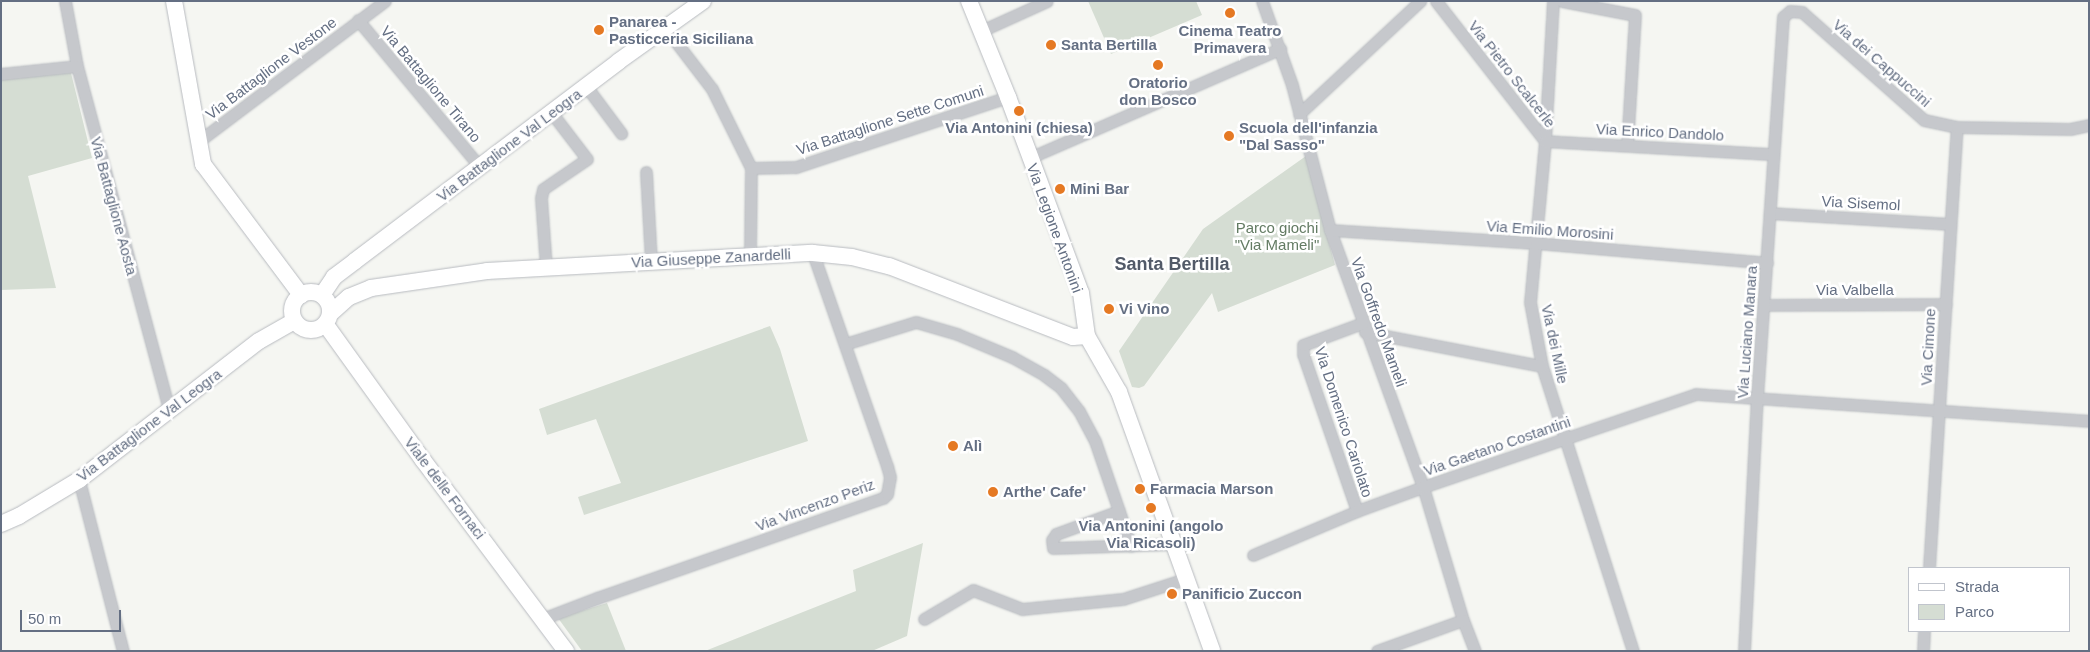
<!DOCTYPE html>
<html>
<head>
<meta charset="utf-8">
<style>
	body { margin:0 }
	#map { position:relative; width:2090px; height:652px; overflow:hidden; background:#f5f6f2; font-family:Helvetica,sans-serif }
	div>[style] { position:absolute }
	.green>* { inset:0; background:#d5ddd3 }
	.roads { filter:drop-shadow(0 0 1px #b8bbc0) drop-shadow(0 0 1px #b8bbc0) }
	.street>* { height:11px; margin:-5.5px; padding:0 5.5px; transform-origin:5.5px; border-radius:5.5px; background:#c6c8cc }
	.secondary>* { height:16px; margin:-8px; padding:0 8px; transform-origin:8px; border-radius:8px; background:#fff }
	.secondary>.ring { margin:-8px; padding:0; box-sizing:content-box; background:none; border:16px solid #fff; border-radius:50% }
	.dots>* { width:14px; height:14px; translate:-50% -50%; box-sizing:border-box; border:2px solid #fff; border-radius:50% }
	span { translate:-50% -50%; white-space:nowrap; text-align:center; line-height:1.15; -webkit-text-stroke:5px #fff; paint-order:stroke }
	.poi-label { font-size:15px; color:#646f83; font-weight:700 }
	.left { translate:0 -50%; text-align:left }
	.street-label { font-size:15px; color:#646f83 }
	.park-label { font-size:15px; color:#637b63 }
	.quarter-label { font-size:18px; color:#525a68; font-weight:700 }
	.frame { position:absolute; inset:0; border:2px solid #646f83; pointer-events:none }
	.legend { position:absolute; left:1908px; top:567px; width:162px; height:65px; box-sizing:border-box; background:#fff; border:1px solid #c1c5cd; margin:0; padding:6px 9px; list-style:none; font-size:15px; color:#646f83 }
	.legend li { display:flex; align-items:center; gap:10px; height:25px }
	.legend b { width:25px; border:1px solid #c1c5cd }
	.scale { position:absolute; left:20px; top:610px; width:101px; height:22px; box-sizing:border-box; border:2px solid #646f83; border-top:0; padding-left:6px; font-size:15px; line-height:18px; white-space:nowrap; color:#646f83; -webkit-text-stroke:4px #fff; paint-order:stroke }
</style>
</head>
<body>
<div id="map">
	<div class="green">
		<i style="clip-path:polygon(1088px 1px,1196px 1px,1202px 15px,1111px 54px)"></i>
		<i style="clip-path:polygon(62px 67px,71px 73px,92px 158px,28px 176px,56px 288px,1px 290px,1px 74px)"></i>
		<i style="clip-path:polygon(1306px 156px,1335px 265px,1218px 312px,1212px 293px,1144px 386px,1139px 388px,1132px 387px,1119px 351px,1203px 229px)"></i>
		<i style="clip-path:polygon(770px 326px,780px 349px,808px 441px,584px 515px,578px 497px,621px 483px,596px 419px,547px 435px,539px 409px)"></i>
		<i style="clip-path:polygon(923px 543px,907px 636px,872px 651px,705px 651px,856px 591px,853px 570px)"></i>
		<i style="clip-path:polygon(607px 603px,626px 651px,582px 651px,558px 618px)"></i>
	</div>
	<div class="roads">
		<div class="street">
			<i style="left:65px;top:1px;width:66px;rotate:79.5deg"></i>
			<i style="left:77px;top:66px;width:356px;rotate:75deg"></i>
			<i style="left:1262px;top:1px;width:89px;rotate:70.3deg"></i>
			<i style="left:1292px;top:85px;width:150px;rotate:75.3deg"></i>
			<i style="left:1330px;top:230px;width:273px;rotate:70.1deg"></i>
			<i style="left:1423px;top:487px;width:139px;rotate:73.3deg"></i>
			<i style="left:1463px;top:620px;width:33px;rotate:69deg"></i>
			<i style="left:1436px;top:1px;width:177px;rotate:52.1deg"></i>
			<i style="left:1553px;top:1px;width:140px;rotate:93.3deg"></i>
			<i style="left:1545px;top:141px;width:162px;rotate:95.3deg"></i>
			<i style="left:1530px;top:302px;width:65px;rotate:79.4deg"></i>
			<i style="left:1542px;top:366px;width:299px;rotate:72.3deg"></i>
			<i style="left:1562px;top:1px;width:74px;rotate:10.9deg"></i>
			<i style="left:1635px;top:15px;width:129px;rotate:93.5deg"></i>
			<i style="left:358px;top:20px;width:191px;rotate:50.3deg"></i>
			<i style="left:666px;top:29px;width:76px;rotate:52.5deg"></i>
			<i style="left:712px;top:89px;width:88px;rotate:63.7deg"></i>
			<i style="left:751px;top:168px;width:88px;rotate:90.7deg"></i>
			<i style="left:981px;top:31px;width:72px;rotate:-24.4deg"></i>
			<i style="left:1px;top:74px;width:76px;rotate:-6deg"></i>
			<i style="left:586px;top:86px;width:59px;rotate:53.3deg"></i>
			<i style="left:1299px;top:114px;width:166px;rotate:-43deg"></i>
			<i style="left:199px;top:141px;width:233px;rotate:-37deg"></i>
			<i style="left:1545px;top:141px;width:228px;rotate:3.3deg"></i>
			<i style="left:1029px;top:158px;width:274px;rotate:-23.5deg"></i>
			<i style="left:751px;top:168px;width:45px;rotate:-1.3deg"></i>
			<i style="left:796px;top:167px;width:223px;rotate:-18.3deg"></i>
			<i style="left:646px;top:172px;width:90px;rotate:86.8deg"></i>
			<i style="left:1770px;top:213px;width:180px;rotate:3.5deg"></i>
			<i style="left:1330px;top:230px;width:206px;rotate:3.6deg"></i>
			<i style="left:1536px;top:243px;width:232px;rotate:4.9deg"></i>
			<i style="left:546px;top:268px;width:70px;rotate:-94.1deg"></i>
			<i style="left:541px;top:198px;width:9px;rotate:-77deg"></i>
			<i style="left:543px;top:189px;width:53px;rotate:-34.3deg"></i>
			<i style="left:587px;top:159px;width:59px;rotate:-127.5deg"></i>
			<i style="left:1764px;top:305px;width:182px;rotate:-0.3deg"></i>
			<i style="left:1365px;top:332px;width:180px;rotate:10.9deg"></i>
			<i style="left:845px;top:344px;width:74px;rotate:-17.2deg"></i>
			<i style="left:916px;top:322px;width:43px;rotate:16.3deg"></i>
			<i style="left:957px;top:334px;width:60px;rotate:22.7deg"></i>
			<i style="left:1012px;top:357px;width:37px;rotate:29deg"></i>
			<i style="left:1044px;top:375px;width:21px;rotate:37deg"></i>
			<i style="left:1061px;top:388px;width:29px;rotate:52deg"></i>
			<i style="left:1079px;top:411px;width:34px;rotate:62deg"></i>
			<i style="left:1095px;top:441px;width:111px;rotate:71.1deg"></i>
			<i style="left:79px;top:480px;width:177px;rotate:75.6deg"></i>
			<i style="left:1119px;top:511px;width:67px;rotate:159.9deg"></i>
			<i style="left:1056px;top:534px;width:7px;rotate:124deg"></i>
			<i style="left:1052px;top:540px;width:8px;rotate:83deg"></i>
			<i style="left:1053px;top:548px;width:119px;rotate:-1.9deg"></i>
			<i style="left:1357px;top:511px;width:166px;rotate:-109deg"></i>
			<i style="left:1303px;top:354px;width:9px;rotate:-90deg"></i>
			<i style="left:1303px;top:345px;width:63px;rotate:-20.4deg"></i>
			<i style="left:1253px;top:555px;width:113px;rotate:-22.9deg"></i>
			<i style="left:1357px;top:511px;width:70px;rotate:-20deg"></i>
			<i style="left:1423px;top:487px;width:288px;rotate:-18.8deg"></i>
			<i style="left:1696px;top:394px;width:394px;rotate:3.9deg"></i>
			<i style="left:1929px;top:568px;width:442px;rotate:-86.4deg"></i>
			<i style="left:542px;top:619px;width:59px;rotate:-20.9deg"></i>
			<i style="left:597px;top:598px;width:303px;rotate:-19.3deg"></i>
			<i style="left:883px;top:498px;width:6px;rotate:-45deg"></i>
			<i style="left:887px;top:494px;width:17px;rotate:-80deg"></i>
			<i style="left:890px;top:477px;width:11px;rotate:-105deg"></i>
			<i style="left:887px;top:466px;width:225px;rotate:-109.2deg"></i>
			<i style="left:924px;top:619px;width:57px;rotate:-30.6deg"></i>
			<i style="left:973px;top:590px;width:53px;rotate:21.2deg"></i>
			<i style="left:1022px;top:609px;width:101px;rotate:-5.7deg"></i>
			<i style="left:1123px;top:599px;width:65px;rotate:-17.9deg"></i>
			<i style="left:1377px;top:651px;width:91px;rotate:-19.8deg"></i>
			<i style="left:1744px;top:651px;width:253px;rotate:-87.1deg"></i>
			<i style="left:1757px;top:398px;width:382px;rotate:-86.1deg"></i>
			<i style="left:1783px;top:17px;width:9px;rotate:-41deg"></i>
			<i style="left:1790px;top:11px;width:12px;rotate:5deg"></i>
			<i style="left:1802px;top:12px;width:163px;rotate:41.5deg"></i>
			<i style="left:1924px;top:120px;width:34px;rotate:12deg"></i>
			<i style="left:1957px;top:127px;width:113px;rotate:1deg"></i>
			<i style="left:2070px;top:129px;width:19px;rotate:-12deg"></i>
			<i style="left:1923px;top:651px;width:20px;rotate:-87deg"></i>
		</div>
		<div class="secondary">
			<i style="left:174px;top:1px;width:166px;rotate:79.9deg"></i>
			<i style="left:203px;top:164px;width:164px;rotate:53.2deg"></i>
			<i style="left:969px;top:1px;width:104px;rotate:67.9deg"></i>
			<i style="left:1008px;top:97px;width:209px;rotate:69.6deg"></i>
			<i style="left:1081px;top:293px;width:43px;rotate:82.1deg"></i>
			<i style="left:1087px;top:336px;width:64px;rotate:60.3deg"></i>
			<i style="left:1119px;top:392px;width:275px;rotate:70.2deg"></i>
			<i class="ring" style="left:292px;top:292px;width:22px;height:22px"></i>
			<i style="left:322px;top:295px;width:22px;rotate:-56deg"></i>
			<i style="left:334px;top:277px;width:26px;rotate:-37deg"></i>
			<i style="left:355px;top:261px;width:331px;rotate:-37.1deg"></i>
			<i style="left:619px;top:61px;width:103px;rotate:-35.5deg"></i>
			<i style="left:331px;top:313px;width:24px;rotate:-42deg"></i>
			<i style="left:349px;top:297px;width:24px;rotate:-22deg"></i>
			<i style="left:371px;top:288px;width:117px;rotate:-8.3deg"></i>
			<i style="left:487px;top:271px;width:326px;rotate:-3.2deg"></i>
			<i style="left:813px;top:253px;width:39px;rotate:6deg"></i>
			<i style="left:852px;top:257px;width:38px;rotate:14deg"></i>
			<i style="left:889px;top:266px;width:197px;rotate:21.1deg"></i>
			<i style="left:1073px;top:337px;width:14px;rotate:-4deg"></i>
			<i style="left:326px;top:325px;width:166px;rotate:54.3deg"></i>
			<i style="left:423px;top:460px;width:239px;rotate:53.2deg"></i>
			<i style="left:1px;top:524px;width:20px;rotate:-24deg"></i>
			<i style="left:19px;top:516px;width:70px;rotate:-31deg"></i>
			<i style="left:79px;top:480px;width:227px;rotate:-37.7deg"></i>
			<i style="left:259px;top:341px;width:40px;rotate:-29.7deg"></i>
		</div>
	</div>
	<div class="dots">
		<i style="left:1230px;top:13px;background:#e57923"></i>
		<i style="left:599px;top:30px;background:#e57923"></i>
		<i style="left:1051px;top:45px;background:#e57923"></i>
		<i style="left:1158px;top:65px;background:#e57923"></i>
		<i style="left:1019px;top:111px;background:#e57923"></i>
		<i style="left:1229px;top:136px;background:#e57923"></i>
		<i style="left:1060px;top:189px;background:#e57923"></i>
		<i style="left:1109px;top:309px;background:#e57923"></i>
		<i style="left:953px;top:446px;background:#e57923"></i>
		<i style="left:1140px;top:489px;background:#e57923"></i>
		<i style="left:993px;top:492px;background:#e57923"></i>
		<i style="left:1151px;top:508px;background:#e57923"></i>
		<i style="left:1172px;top:594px;background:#e57923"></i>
	</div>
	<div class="poi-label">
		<span class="left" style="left:609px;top:30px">Panarea -<br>Pasticceria Siciliana</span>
		<span style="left:1230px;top:39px">Cinema Teatro<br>Primavera</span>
		<span class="left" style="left:1061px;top:45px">Santa Bertilla</span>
		<span style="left:1158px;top:91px">Oratorio<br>don Bosco</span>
		<span class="left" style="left:1239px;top:136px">Scuola dell'infanzia<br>"Dal Sasso"</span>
		<span style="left:1019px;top:128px">Via Antonini (chiesa)</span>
		<span class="left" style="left:1070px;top:189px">Mini Bar</span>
		<span class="left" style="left:1119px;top:309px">Vi Vino</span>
		<span class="left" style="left:963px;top:446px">Alì</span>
		<span class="left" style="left:1150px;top:489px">Farmacia Marson</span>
		<span class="left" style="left:1003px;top:492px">Arthe' Cafe'</span>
		<span style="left:1151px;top:534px">Via Antonini (angolo<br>Via Ricasoli)</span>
		<span class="left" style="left:1182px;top:594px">Panificio Zuccon</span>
	</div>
	<div class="street-label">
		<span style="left:1882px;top:63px;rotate:41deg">Via dei Cappuccini</span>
		<span style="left:271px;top:68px;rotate:-37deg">Via Battaglione Vestone</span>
		<span style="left:1512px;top:74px;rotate:52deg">Via Pietro Scalcerle</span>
		<span style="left:431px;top:84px;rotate:50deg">Via Battaglione Tirano</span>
		<span style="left:890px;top:120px;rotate:-18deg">Via Battaglione Sette Comuni</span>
		<span style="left:1660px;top:132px;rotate:3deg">Via Enrico Dandolo</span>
		<span style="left:509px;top:145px;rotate:-37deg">Via Battaglione Val Leogra</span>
		<span style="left:1861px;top:203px;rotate:3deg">Via Sisemol</span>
		<span style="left:114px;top:206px;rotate:75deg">Via Battaglione Aosta</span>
		<span style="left:1055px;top:228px;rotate:70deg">Via Legione Antonini</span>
		<span style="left:1550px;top:230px;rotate:4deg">Via Emilio Morosini</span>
		<span style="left:711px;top:258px;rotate:-3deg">Via Giuseppe Zanardelli</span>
		<span style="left:1855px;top:290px">Via Valbella</span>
		<span style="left:1379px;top:322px;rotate:70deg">Via Goffredo Mameli</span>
		<span style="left:1747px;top:332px;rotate:-86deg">Via Luciano Manara</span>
		<span style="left:1555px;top:344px;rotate:78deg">Via dei Mille</span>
		<span style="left:1928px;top:347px;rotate:-87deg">Via Cimone</span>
		<span style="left:1344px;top:422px;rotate:72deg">Via Domenico Cariolato</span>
		<span style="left:149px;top:425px;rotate:-37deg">Via Battaglione Val Leogra</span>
		<span style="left:1497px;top:446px;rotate:-19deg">Via Gaetano Costantini</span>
		<span style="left:445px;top:488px;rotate:53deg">Viale delle Fornaci</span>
		<span style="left:815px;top:505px;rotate:-20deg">Via Vincenzo Periz</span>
	</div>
	<div class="park-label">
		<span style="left:1277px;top:236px">Parco giochi<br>"Via Mameli"</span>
	</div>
	<div class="quarter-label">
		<span style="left:1172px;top:264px">Santa Bertilla</span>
	</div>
	<div class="frame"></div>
	<ul class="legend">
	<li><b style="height:6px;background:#fff"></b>Strada</li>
	<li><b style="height:14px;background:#d5ddd3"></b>Parco</li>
	</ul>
	<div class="scale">50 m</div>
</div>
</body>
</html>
